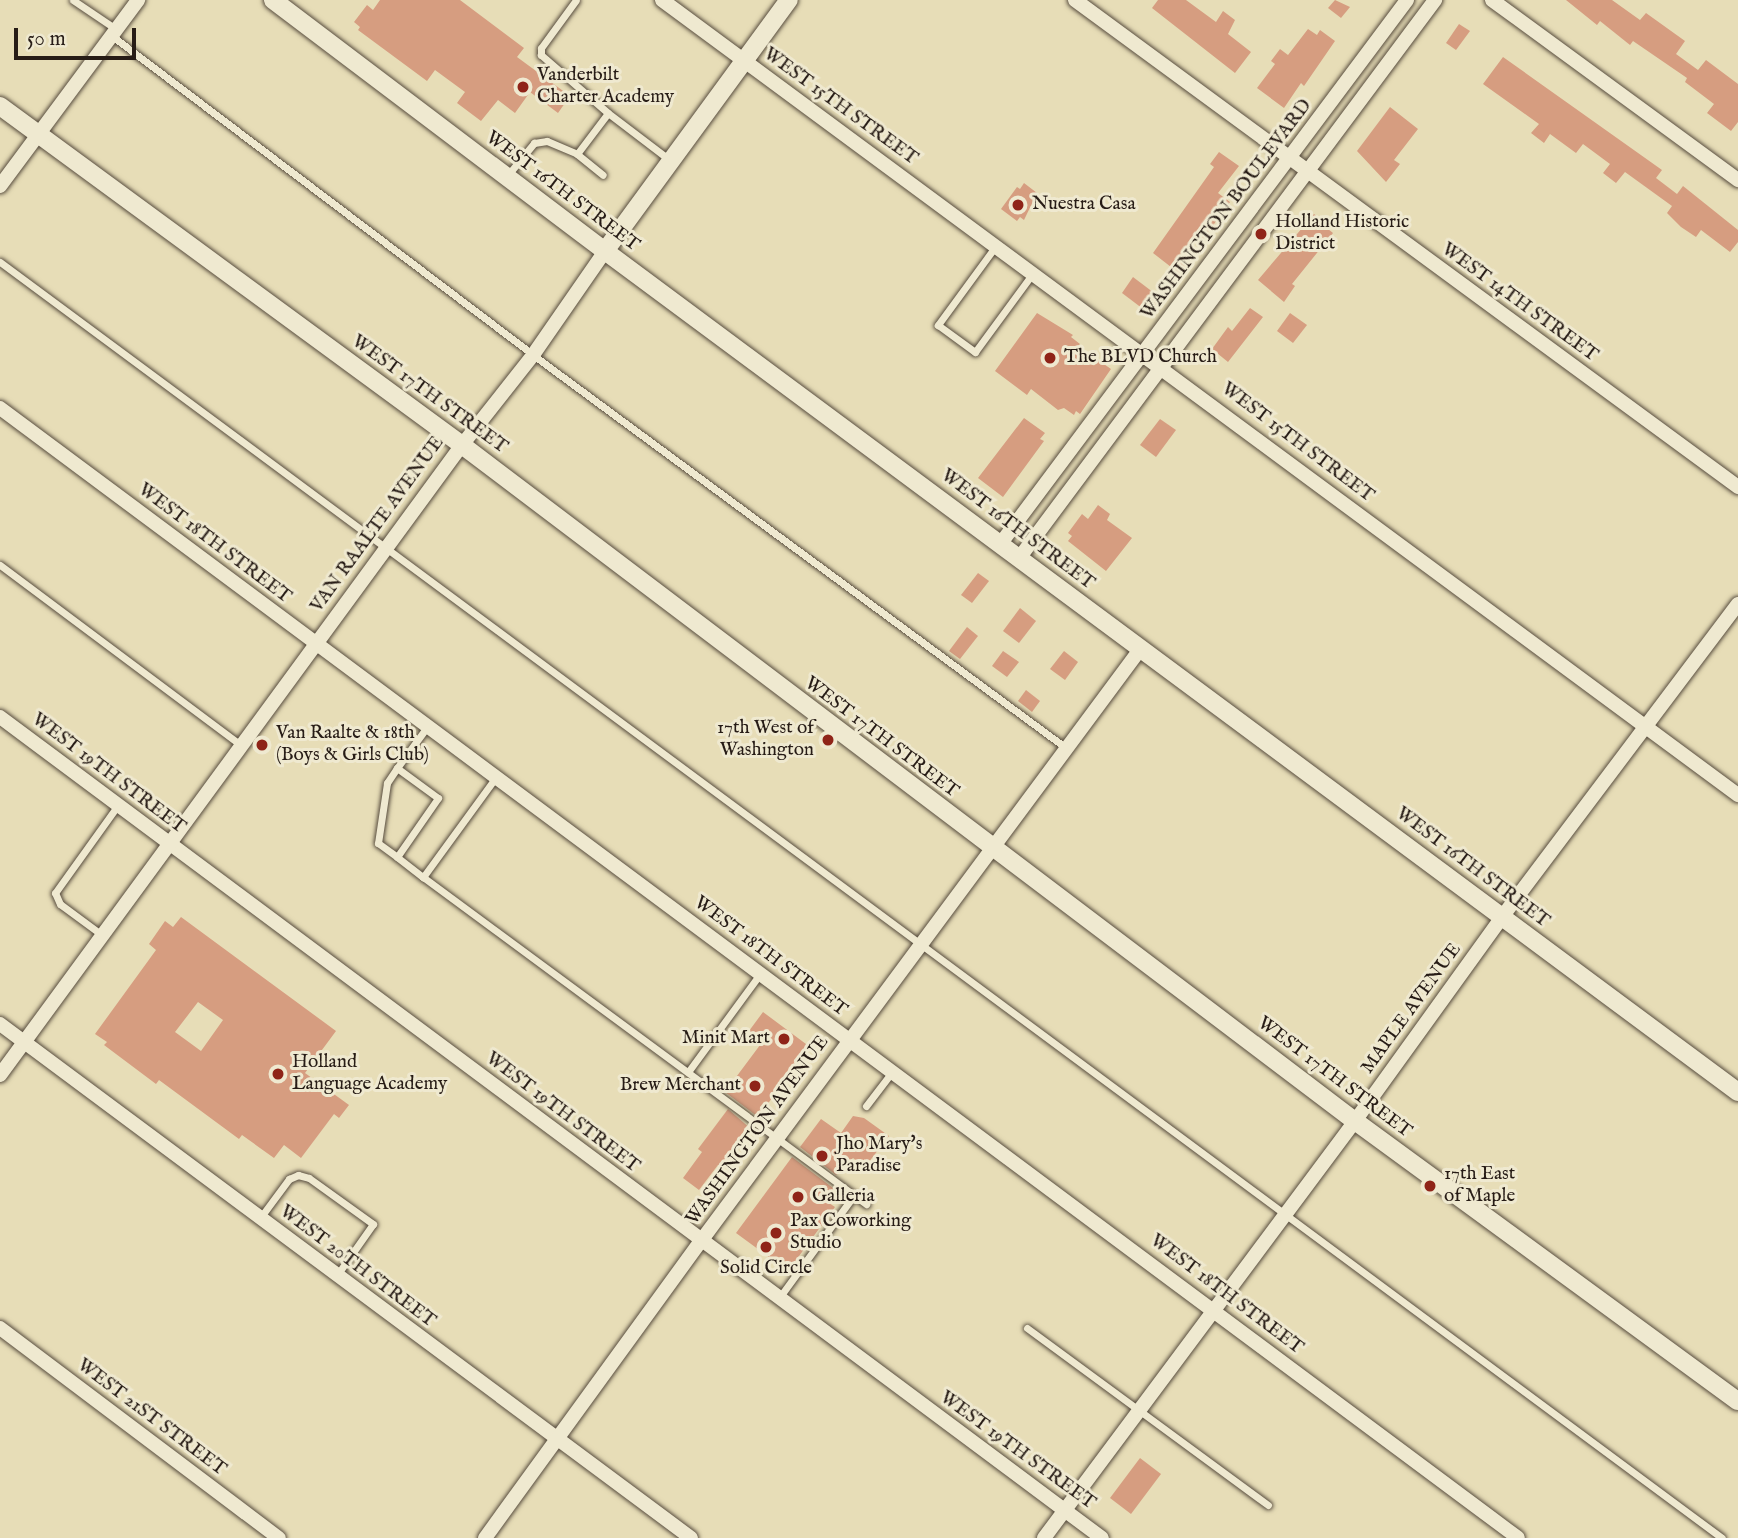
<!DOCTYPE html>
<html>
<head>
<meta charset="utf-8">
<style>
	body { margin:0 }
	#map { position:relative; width:1738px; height:1538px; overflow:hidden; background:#e7ddb7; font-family:"IM FELL English",serif }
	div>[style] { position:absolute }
	.building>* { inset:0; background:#d69d80 }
	.roads { filter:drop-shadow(0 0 2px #574c3e) drop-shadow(0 0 2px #574c3e) }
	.service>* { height:7px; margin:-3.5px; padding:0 3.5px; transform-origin:3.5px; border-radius:3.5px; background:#efe9d0 }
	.minor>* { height:14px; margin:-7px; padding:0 7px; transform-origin:7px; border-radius:7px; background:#efe9d0 }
	.tertiary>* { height:18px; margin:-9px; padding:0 9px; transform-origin:9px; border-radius:9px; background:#efe9d0 }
	.dots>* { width:19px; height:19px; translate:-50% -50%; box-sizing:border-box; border:4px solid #efe9d0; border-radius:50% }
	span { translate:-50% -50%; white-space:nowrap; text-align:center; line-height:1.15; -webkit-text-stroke:6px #efe9d0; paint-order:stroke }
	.poi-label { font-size:19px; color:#271c16 }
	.left { translate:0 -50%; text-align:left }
	.right { translate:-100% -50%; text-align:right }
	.street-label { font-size:19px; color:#271c16 }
	.scale { position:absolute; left:14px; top:28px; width:122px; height:32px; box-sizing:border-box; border:4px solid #271c16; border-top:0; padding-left:9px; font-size:21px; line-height:24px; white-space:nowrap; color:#271c16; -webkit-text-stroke:5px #efe9d0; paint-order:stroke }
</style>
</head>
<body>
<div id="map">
	<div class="building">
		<i style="clip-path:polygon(380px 0,460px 0,524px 48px,517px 57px,570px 96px,558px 113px,530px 92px,515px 113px,498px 100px,481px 121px,457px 103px,465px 92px,435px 70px,427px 81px,358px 30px,360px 27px,354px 22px,367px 5px,373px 10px)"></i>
		<i style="clip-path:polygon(1158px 0,1186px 0,1216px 22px,1223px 11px,1235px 20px,1228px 34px,1251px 52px,1235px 73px,1152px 8px)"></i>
		<i style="clip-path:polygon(1335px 0,1350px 7px,1341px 18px,1328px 8px)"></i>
		<i style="clip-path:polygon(1566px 0,1612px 0,1640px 20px,1646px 13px,1685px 41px,1676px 54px,1698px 70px,1706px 60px,1738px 84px,1738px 122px,1731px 131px,1707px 113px,1714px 104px,1685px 82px,1687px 78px,1633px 41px,1630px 45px,1600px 21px,1597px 25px)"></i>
		<i style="clip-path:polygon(1459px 24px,1470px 31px,1456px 50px,1446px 43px)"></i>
		<i style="clip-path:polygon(1308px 29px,1317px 35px,1320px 30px,1335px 41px,1304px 86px,1301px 83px,1284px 108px,1257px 88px,1275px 64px,1271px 61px,1280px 49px,1288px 55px)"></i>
		<i style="clip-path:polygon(1503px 57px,1662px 170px,1656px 178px,1677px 194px,1683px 186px,1738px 230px,1738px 242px,1730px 252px,1701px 230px,1696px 237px,1681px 227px,1667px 213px,1672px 206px,1625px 172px,1616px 183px,1603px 173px,1610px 164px,1583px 144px,1576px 153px,1550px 134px,1544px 143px,1531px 133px,1539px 124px,1483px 84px)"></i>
		<i style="clip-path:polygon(1390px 107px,1418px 129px,1394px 160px,1400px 164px,1386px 182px,1357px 151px)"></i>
		<i style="clip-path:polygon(1219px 152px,1239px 166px,1218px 193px,1230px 202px,1201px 242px,1197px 238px,1183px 256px,1190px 261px,1180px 274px,1153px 253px,1214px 167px,1210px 164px)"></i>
		<i style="clip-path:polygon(1024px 183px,1037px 193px,1024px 220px,1020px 217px,1017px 221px,1001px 209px,1017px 187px,1020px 189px)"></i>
		<i style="clip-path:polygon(1314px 214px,1330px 226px,1328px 229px,1333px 233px,1292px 284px,1295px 286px,1284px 302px,1258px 280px)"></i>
		<i style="clip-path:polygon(1133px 277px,1162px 299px,1151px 315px,1122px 293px)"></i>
		<i style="clip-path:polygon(1250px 308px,1263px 317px,1228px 362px,1212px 349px,1228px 327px,1232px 331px)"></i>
		<i style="clip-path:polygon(1037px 313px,1073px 335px,1071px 337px,1080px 344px,1078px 346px,1111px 369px,1080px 414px,1076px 411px,1074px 415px,1064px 408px,1058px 410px,1031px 389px,1027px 395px,995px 371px)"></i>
		<i style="clip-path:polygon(1290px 313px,1307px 325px,1293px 343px,1277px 331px)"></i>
		<i style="clip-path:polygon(1024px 418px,1045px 433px,1040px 439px,1044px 441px,1003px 497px,978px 478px)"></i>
		<i style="clip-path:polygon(1160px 419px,1176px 430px,1156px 457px,1140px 445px)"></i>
		<i style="clip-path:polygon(1098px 505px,1110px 514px,1107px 520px,1132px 538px,1106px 571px,1068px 541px,1072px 536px,1068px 533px,1082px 514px,1088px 519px)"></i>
		<i style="clip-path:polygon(978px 573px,989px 581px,972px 603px,961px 595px)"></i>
		<i style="clip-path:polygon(1020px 608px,1036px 621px,1019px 643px,1003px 631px)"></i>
		<i style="clip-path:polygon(967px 627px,978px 636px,960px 659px,949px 651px)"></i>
		<i style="clip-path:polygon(1003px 651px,1019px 662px,1007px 677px,992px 666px)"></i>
		<i style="clip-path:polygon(1064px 651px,1078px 662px,1065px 680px,1050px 669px)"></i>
		<i style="clip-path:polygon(1026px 690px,1040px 701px,1032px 712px,1018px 701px)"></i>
		<i style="clip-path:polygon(evenodd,181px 917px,336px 1031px,305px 1073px,349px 1105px,339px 1118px,334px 1114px,301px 1158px,284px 1145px,274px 1158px,242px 1135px,239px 1139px,159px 1080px,156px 1084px,104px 1045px,107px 1042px,95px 1034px,156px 950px,149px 944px,165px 921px,173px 927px,181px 917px,198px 1002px,223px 1020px,201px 1051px,175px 1032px,198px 1002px)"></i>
		<i style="clip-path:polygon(763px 1012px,810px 1047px,758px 1117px,725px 1092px,763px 1041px,749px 1031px)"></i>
		<i style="clip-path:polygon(728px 1109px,751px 1129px,722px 1168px,718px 1165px,699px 1190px,683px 1178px,702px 1152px,698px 1149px)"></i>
		<i style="clip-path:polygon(853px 1116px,864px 1118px,889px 1136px,865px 1167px,853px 1158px,836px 1175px,800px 1147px,821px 1119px,841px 1133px)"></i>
		<i style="clip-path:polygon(792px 1157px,837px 1191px,829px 1203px,835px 1207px,788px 1271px,736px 1233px)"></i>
		<i style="clip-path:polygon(1140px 1458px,1161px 1474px,1131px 1514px,1110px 1498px)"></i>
	</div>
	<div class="roads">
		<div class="service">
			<i style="left:73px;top:0;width:52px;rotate:34deg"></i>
			<i style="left:112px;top:36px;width:552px;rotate:37.12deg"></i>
			<i style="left:552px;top:369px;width:639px;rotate:36.4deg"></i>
			<i style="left:608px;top:113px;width:79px;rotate:37.3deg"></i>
			<i style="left:577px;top:154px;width:33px;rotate:39deg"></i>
			<i style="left:507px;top:176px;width:43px;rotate:-50.7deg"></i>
			<i style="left:534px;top:143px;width:13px;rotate:-9deg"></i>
			<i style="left:547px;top:141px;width:33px;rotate:23deg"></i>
			<i style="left:577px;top:154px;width:51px;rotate:-52.9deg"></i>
			<i style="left:608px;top:113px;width:89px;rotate:-139.1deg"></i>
			<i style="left:541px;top:55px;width:7px;rotate:-90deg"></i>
			<i style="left:541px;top:48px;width:59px;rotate:-53.9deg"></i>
			<i style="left:995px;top:247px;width:97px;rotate:126.2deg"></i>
			<i style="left:938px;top:325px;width:46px;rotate:36.1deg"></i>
			<i style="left:975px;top:352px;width:98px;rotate:-53.7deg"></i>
			<i style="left:0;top:262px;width:2143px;rotate:36.54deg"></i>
			<i style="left:0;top:565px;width:301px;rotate:36.8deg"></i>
			<i style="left:397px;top:768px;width:18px;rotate:124deg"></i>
			<i style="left:387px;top:783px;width:61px;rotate:98.5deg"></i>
			<i style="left:378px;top:843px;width:24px;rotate:36deg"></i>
			<i style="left:397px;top:857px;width:72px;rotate:-55.2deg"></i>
			<i style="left:438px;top:798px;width:51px;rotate:-143.8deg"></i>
			<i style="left:397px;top:768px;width:51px;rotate:-53.8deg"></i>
			<i style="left:496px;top:777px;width:124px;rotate:126.1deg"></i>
			<i style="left:423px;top:877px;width:551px;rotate:36.43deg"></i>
			<i style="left:397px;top:857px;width:33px;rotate:38deg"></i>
			<i style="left:102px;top:935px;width:52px;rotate:-143.6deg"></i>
			<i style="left:60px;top:904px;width:12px;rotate:-114deg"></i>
			<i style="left:55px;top:893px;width:108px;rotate:-54.4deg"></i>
			<i style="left:688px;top:1072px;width:122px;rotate:-53.7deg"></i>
			<i style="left:866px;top:1106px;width:43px;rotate:-52.6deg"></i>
			<i style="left:260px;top:1218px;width:49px;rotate:-53.4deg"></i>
			<i style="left:289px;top:1179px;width:10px;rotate:-24deg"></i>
			<i style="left:298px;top:1175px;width:11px;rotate:15deg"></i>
			<i style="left:309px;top:1178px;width:79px;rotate:35.7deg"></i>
			<i style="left:373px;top:1224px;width:62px;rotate:125.2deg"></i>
			<i style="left:779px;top:1298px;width:127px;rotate:-53.9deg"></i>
			<i style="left:1027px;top:1328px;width:299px;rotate:36.3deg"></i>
		</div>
		<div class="minor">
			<i style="left:662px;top:0;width:1338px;rotate:36.46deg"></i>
			<i style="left:1075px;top:0;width:823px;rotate:36.3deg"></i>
			<i style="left:1492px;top:0;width:305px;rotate:36.2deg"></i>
			<i style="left:0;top:186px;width:232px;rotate:-53.4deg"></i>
			<i style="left:0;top:408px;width:1892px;rotate:36.66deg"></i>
			<i style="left:1001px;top:543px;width:678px;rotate:-53.21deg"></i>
			<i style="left:1020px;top:557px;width:695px;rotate:-53.31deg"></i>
			<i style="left:0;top:717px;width:1374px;rotate:36.69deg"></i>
			<i style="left:0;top:1024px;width:861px;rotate:36.64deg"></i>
			<i style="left:0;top:1075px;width:781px;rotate:-53.75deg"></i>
			<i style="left:462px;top:445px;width:115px;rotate:-51.7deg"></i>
			<i style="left:533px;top:355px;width:126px;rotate:-55.3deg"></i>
			<i style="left:0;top:1328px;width:349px;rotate:37deg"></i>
			<i style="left:485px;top:1538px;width:367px;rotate:-54deg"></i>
			<i style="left:701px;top:1241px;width:738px;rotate:-53.42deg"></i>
			<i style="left:1044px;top:1538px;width:520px;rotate:-53.28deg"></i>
			<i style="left:1355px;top:1121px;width:251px;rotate:-54.2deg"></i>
			<i style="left:1502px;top:917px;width:392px;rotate:-53deg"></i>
		</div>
		<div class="tertiary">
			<i style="left:273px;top:0;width:416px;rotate:37.1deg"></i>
			<i style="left:605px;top:251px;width:1411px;rotate:36.59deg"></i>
			<i style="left:0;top:106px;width:573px;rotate:36.27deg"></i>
			<i style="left:462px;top:445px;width:1120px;rotate:37.13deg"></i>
			<i style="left:1355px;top:1121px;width:474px;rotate:36.2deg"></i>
			<i style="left:605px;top:251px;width:311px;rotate:-53.8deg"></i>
		</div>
	</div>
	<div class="dots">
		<i style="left:523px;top:87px;background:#8f2418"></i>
		<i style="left:1018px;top:205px;background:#8f2418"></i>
		<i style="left:1261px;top:234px;background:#8f2418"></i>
		<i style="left:1050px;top:358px;background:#8f2418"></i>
		<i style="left:828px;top:740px;background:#8f2418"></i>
		<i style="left:262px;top:745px;background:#8f2418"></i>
		<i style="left:784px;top:1039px;background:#8f2418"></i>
		<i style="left:278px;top:1074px;background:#8f2418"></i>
		<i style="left:755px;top:1086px;background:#8f2418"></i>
		<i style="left:822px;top:1156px;background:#8f2418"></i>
		<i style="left:1430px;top:1186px;background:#8f2418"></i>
		<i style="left:798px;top:1197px;background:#8f2418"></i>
		<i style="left:776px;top:1233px;background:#8f2418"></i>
		<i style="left:766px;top:1247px;background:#8f2418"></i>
	</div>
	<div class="poi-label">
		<span class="left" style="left:537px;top:87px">Vanderbilt<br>Charter Academy</span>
		<span class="left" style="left:1032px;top:205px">Nuestra Casa</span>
		<span class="left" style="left:1275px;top:234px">Holland Historic<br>District</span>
		<span class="left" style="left:1064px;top:358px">The BLVD Church</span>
		<span class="right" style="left:814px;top:740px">17th West of<br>Washington</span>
		<span class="left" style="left:276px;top:745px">Van Raalte &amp; 18th<br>(Boys &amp; Girls Club)</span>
		<span class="right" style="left:770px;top:1039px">Minit Mart</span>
		<span class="left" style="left:292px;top:1074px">Holland<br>Language Academy</span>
		<span class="right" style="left:741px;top:1086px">Brew Merchant</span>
		<span class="left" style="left:836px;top:1156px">Jho Mary's<br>Paradise</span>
		<span class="left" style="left:1444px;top:1186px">17th East<br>of Maple</span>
		<span class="left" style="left:812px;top:1197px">Galleria</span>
		<span class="left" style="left:790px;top:1233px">Pax Coworking<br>Studio</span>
		<span style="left:766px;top:1269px">Solid Circle</span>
	</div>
	<div class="street-label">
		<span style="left:840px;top:107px;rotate:36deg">WEST 15TH STREET</span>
		<span style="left:562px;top:192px;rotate:37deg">WEST 16TH STREET</span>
		<span style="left:1227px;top:210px;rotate:-53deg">WASHINGTON BOULEVARD</span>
		<span style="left:1519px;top:303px;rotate:36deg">WEST 14TH STREET</span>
		<span style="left:429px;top:395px;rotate:36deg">WEST 17TH STREET</span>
		<span style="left:1297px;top:443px;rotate:37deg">WEST 15TH STREET</span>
		<span style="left:378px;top:525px;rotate:-54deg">VAN RAALTE AVENUE</span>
		<span style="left:1017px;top:530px;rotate:37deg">WEST 16TH STREET</span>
		<span style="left:214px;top:544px;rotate:37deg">WEST 18TH STREET</span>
		<span style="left:881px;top:738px;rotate:37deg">WEST 17TH STREET</span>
		<span style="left:108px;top:774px;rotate:37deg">WEST 19TH STREET</span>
		<span style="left:1472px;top:868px;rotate:37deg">WEST 16TH STREET</span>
		<span style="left:770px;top:957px;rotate:37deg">WEST 18TH STREET</span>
		<span style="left:1412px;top:1009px;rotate:-54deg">MAPLE AVENUE</span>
		<span style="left:1334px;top:1078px;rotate:37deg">WEST 17TH STREET</span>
		<span style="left:562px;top:1113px;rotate:37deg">WEST 19TH STREET</span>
		<span style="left:758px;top:1131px;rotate:-54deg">WASHINGTON AVENUE</span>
		<span style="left:357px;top:1267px;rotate:37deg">WEST 20TH STREET</span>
		<span style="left:1226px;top:1295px;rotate:37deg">WEST 18TH STREET</span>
		<span style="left:151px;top:1418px;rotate:37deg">WEST 21ST STREET</span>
		<span style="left:1017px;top:1451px;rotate:36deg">WEST 19TH STREET</span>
	</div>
	<div class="scale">50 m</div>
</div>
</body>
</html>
